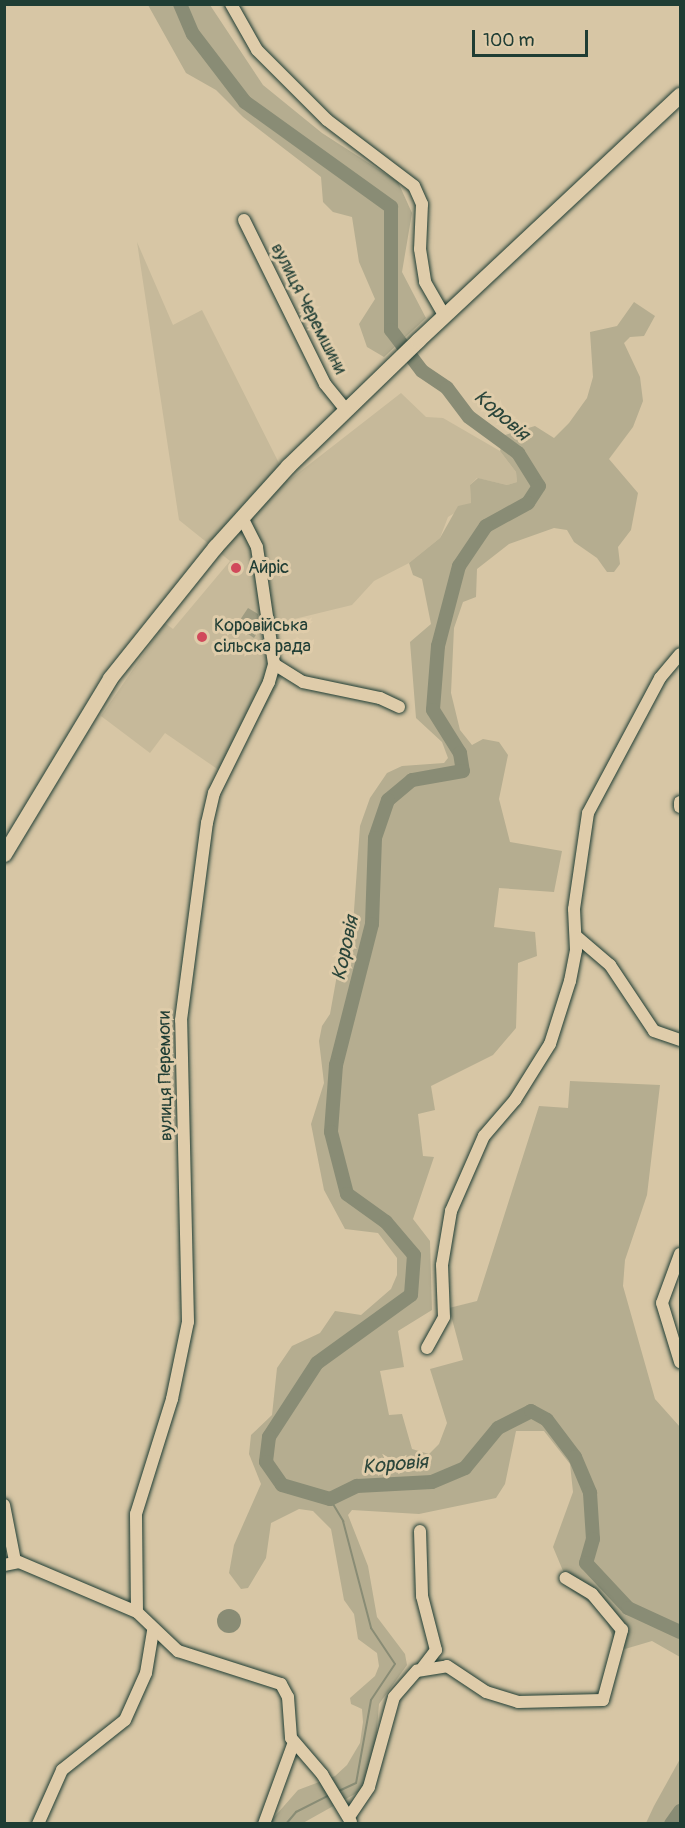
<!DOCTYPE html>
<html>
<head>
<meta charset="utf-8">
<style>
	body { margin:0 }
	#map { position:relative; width:685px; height:1828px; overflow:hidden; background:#d7c6a5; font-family:Pangolin,sans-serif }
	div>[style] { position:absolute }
	.built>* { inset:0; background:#c6b99a }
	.green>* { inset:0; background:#b5ad90 }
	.water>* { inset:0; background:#898c75 }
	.round { border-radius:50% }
	.stream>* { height:2px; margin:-1px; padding:0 1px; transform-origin:1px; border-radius:1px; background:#898c75 }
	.river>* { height:14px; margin:-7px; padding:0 7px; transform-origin:7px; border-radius:7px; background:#898c75 }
	.building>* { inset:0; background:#9f9c82 }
	.roads { filter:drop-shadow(0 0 2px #1f3d34) drop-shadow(0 0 2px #1f3d34) }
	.minor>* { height:12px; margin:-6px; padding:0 6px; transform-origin:6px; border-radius:6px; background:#dfccaa }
	.major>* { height:15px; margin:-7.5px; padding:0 7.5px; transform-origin:7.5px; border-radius:7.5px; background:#dfccaa }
	.dots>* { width:16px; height:16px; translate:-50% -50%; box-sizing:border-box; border:3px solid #dfccaa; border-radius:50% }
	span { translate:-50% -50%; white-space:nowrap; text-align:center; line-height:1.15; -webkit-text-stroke:6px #dfccaa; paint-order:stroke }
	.street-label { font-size:18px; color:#1f3d34 }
	.poi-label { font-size:18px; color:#1f3d34 }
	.left { translate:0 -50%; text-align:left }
	.water-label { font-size:20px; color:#2a453a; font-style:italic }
	.frame { position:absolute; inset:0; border:6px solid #1f3d34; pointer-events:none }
	.scale { position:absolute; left:472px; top:30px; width:116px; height:27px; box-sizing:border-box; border:3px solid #1f3d34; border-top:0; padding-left:8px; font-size:18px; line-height:21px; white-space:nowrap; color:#1f3d34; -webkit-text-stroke:4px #dfccaa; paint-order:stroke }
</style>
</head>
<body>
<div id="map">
	<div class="built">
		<i style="clip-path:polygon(137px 242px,173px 325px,202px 310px,288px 481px,401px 393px,426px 417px,443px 418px,500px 451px,516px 472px,517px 482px,507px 485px,477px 478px,470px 485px,471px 503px,448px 517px,440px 538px,409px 563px,374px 581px,352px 605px,278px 623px,283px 677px,226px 775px,165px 733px,150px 753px,101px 716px,165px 623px,173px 629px,230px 561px,179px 520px)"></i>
	</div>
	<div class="green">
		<i style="clip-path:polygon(148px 5px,210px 5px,263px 85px,322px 133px,398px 182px,412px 213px,402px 272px,426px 318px,384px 357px,367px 347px,359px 324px,375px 299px,359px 262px,352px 217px,333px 212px,323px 202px,321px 177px,243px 117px,216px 90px,186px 73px)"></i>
		<i style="clip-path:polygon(634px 302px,655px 316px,644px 336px,630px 337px,624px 343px,640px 377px,643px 401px,633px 427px,609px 459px,638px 493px,631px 530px,618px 547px,620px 564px,614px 572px,607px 572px,597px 558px,574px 542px,567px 530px,554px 528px,509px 544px,477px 569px,476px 597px,463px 602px,454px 628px,451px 693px,460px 730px,472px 745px,483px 739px,499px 742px,508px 755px,499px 799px,510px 842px,562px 851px,554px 892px,499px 888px,494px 927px,535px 932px,537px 956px,518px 963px,516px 1028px,493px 1055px,431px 1086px,435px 1110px,418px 1114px,423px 1156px,434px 1157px,413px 1219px,430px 1241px,432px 1310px,398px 1331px,404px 1367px,380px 1371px,389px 1415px,402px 1414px,412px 1449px,429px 1454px,439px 1444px,447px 1423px,430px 1369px,463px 1360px,449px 1308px,477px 1301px,539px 1106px,568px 1108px,570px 1081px,660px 1085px,647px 1195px,625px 1260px,623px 1286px,655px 1399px,680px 1427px,680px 1657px,652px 1641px,625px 1649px,615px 1642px,602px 1611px,571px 1590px,553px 1547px,573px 1492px,570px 1464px,544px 1431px,516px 1431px,505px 1484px,496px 1498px,419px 1514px,352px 1510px,348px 1515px,368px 1566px,377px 1617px,405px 1654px,407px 1665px,379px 1704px,376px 1741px,362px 1790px,303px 1823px,269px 1823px,298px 1790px,335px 1776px,347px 1765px,360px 1743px,363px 1722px,362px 1709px,351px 1704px,350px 1698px,375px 1676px,379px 1666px,377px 1653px,358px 1639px,354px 1614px,344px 1600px,331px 1529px,313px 1511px,299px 1509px,271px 1523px,266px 1558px,248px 1588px,241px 1589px,229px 1573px,234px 1545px,261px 1484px,249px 1454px,251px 1435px,272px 1415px,277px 1368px,292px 1346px,320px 1333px,335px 1311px,361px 1315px,391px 1289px,397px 1275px,397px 1258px,378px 1233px,345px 1229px,324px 1190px,311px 1124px,324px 1083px,319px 1041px,322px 1026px,330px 1014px,337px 975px,350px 967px,360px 826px,370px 798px,387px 773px,402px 766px,444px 763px,448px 758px,442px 742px,416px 718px,410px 642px,431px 624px,422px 579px,413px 575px,409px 563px,440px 538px,458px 506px,471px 503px,470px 485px,478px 478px,507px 485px,517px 482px,516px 472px,500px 451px,505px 435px,535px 426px,554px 438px,569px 423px,587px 398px,593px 377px,590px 332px,617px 326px)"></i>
		<i style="clip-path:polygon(680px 1759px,680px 1823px,646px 1823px,654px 1806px)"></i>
	</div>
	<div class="water">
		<i class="round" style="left:217px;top:1609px;width:24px;height:24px"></i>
	</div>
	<div class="stream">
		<i style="left:330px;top:1499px;width:26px;rotate:59deg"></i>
		<i style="left:343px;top:1521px;width:111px;rotate:75.3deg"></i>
		<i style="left:371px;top:1628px;width:43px;rotate:56.3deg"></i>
		<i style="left:395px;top:1664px;width:43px;rotate:123.7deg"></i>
		<i style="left:371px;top:1700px;width:84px;rotate:100.2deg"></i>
		<i style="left:356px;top:1783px;width:19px;rotate:155deg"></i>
		<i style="left:286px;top:1824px;width:16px;rotate:-50deg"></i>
		<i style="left:296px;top:1812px;width:39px;rotate:-27deg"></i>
	</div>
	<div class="river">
		<i style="left:180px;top:4px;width:33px;rotate:67deg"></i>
		<i style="left:193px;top:34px;width:86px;rotate:52.6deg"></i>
		<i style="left:245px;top:102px;width:180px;rotate:35.7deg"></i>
		<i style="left:391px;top:207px;width:123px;rotate:90deg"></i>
		<i style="left:391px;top:330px;width:51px;rotate:52.9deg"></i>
		<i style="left:422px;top:371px;width:30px;rotate:34deg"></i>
		<i style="left:447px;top:388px;width:36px;rotate:53deg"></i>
		<i style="left:469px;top:417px;width:61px;rotate:36.3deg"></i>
		<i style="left:518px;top:453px;width:39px;rotate:58deg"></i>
		<i style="left:539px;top:486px;width:20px;rotate:123deg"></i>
		<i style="left:528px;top:503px;width:48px;rotate:151.3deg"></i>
		<i style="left:486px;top:526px;width:48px;rotate:124deg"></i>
		<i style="left:459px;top:566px;width:83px;rotate:104.7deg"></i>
		<i style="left:438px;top:646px;width:64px;rotate:94.5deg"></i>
		<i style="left:433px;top:710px;width:51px;rotate:57.9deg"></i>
		<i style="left:460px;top:753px;width:18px;rotate:81deg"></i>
		<i style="left:463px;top:771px;width:52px;rotate:170deg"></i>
		<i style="left:412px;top:780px;width:31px;rotate:140deg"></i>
		<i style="left:388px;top:800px;width:40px;rotate:108.9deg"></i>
		<i style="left:375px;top:838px;width:86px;rotate:92deg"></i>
		<i style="left:372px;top:924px;width:146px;rotate:104.3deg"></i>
		<i style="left:336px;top:1065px;width:67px;rotate:94.3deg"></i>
		<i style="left:331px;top:1132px;width:64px;rotate:75.5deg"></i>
		<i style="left:347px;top:1194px;width:48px;rotate:35.7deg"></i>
		<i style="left:386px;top:1222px;width:43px;rotate:49.7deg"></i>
		<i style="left:414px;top:1255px;width:40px;rotate:94.3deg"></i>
		<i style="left:411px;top:1295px;width:116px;rotate:144.1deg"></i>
		<i style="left:317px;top:1363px;width:88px;rotate:123deg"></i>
		<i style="left:269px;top:1437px;width:25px;rotate:97deg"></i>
		<i style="left:266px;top:1462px;width:28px;rotate:55deg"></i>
		<i style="left:282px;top:1485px;width:50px;rotate:16.3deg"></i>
		<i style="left:330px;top:1499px;width:30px;rotate:-26deg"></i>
		<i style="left:357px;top:1486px;width:75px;rotate:-3.1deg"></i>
		<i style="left:432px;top:1482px;width:36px;rotate:-23deg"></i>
		<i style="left:465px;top:1468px;width:52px;rotate:-50.5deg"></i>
		<i style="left:498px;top:1428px;width:37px;rotate:-27deg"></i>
		<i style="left:531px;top:1411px;width:18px;rotate:29deg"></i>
		<i style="left:547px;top:1420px;width:46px;rotate:52.9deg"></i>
		<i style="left:575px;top:1457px;width:39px;rotate:67deg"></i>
		<i style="left:590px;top:1493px;width:46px;rotate:86.3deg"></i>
		<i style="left:593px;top:1539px;width:25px;rotate:106deg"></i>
		<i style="left:586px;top:1563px;width:62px;rotate:47deg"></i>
		<i style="left:628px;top:1608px;width:57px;rotate:24.8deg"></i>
		<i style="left:671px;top:1824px;width:16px;rotate:-55deg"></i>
	</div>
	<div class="building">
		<i style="clip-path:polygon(248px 608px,258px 614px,259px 630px,254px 638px,236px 626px)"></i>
	</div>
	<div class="roads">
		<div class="minor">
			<i style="left:231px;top:4px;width:53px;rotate:60.5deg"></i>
			<i style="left:257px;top:50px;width:99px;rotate:45deg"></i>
			<i style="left:327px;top:120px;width:109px;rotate:37.2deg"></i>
			<i style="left:414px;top:186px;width:20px;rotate:66deg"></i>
			<i style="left:422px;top:204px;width:45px;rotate:92.5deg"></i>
			<i style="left:420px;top:249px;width:33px;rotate:81deg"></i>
			<i style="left:425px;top:282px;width:38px;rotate:60deg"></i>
			<i style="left:244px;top:220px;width:183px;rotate:63.7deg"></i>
			<i style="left:325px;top:384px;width:33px;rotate:51deg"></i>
			<i style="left:274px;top:664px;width:34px;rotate:32deg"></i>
			<i style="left:303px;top:682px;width:79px;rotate:11.7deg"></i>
			<i style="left:380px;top:698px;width:21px;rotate:25deg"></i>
			<i style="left:680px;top:802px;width:5px;rotate:90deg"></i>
			<i style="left:576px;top:936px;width:45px;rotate:40.5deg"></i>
			<i style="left:610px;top:965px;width:79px;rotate:56.3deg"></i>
			<i style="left:654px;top:1031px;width:28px;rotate:19deg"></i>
			<i style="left:680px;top:1254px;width:52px;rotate:110.2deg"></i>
			<i style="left:662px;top:1303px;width:62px;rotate:73deg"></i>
			<i style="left:427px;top:1348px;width:35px;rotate:-61deg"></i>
			<i style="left:444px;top:1317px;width:52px;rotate:-92.2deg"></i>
			<i style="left:442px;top:1265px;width:55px;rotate:-80.5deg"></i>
			<i style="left:451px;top:1211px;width:82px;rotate:-66.3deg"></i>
			<i style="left:484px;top:1136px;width:48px;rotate:-49.3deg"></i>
			<i style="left:515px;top:1100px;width:66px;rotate:-58deg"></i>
			<i style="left:550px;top:1044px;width:66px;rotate:-72.4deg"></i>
			<i style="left:570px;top:981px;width:32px;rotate:-79deg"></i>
			<i style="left:576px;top:950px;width:41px;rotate:-92.8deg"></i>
			<i style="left:574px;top:909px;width:97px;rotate:-81.7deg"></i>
			<i style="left:588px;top:813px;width:153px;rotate:-61.9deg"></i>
			<i style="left:660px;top:678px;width:31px;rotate:-50deg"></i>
			<i style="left:4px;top:1505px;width:57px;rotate:78.9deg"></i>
			<i style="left:420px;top:1531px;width:65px;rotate:88.2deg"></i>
			<i style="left:422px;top:1596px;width:56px;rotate:75.5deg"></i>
			<i style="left:436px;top:1650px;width:25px;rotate:127deg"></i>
			<i style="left:4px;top:1565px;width:15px;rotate:-11deg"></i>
			<i style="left:19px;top:1562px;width:128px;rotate:23deg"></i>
			<i style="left:137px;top:1612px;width:57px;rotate:43.6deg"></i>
			<i style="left:178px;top:1651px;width:108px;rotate:17.8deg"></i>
			<i style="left:281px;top:1684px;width:15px;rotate:62deg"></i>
			<i style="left:288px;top:1697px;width:41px;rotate:85.8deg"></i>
			<i style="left:291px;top:1738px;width:48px;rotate:49.3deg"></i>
			<i style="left:322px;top:1774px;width:56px;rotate:58.9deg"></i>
			<i style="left:137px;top:1612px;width:98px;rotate:-90.6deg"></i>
			<i style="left:136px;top:1514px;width:121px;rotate:-72.6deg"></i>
			<i style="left:172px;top:1399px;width:79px;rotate:-78.3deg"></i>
			<i style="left:188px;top:1322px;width:302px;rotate:-91.3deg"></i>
			<i style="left:181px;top:1020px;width:199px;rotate:-82.5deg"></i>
			<i style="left:207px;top:823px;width:31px;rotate:-77deg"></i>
			<i style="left:214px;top:793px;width:124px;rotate:-63.6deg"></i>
			<i style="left:269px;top:682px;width:19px;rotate:-74deg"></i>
			<i style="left:274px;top:664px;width:118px;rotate:-98.3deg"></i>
			<i style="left:257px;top:547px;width:33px;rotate:-117deg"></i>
			<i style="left:349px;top:1817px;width:36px;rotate:-56deg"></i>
			<i style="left:369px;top:1787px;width:93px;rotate:-74.5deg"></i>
			<i style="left:394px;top:1697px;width:35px;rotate:-49deg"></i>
			<i style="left:417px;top:1671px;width:30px;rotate:-9deg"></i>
			<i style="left:447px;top:1666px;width:47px;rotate:33.7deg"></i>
			<i style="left:486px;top:1692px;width:34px;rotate:17deg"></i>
			<i style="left:518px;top:1702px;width:85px;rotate:-1.3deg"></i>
			<i style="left:603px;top:1700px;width:73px;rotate:-74.8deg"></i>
			<i style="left:622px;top:1630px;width:47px;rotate:-129.8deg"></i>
			<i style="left:592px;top:1594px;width:31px;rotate:-149deg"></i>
			<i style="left:38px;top:1824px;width:59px;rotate:-66deg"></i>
			<i style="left:62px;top:1770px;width:80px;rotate:-38.4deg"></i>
			<i style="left:125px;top:1720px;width:51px;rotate:-65.9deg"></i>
			<i style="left:146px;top:1673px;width:43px;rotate:-80.5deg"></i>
			<i style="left:264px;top:1824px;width:87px;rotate:-69.9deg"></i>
		</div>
		<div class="major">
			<i style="left:4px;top:854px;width:205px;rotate:-58.9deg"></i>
			<i style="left:110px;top:678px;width:168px;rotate:-51.3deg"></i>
			<i style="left:215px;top:547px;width:109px;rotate:-48deg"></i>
			<i style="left:288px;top:466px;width:181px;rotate:-44.1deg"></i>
			<i style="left:418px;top:340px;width:359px;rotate:-43.1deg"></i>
		</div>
	</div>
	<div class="dots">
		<i style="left:236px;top:568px;background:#d1495b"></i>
		<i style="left:202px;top:637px;background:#d1495b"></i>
	</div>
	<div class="street-label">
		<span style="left:308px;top:309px;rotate:63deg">вулиця Черемшини</span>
		<span style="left:166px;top:1076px;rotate:-91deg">вулиця Перемоги</span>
	</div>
	<div class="poi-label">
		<span class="left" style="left:248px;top:568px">Айріс</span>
		<span class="left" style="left:214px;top:637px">Коровійська<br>сільска рада</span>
	</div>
	<div class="water-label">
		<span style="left:502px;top:415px;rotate:41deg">Коровія</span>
		<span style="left:345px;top:948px;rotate:-78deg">Коровія</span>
		<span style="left:395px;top:1464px;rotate:-5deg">Коровія</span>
	</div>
	<div class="frame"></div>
	<div class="scale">100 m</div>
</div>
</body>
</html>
